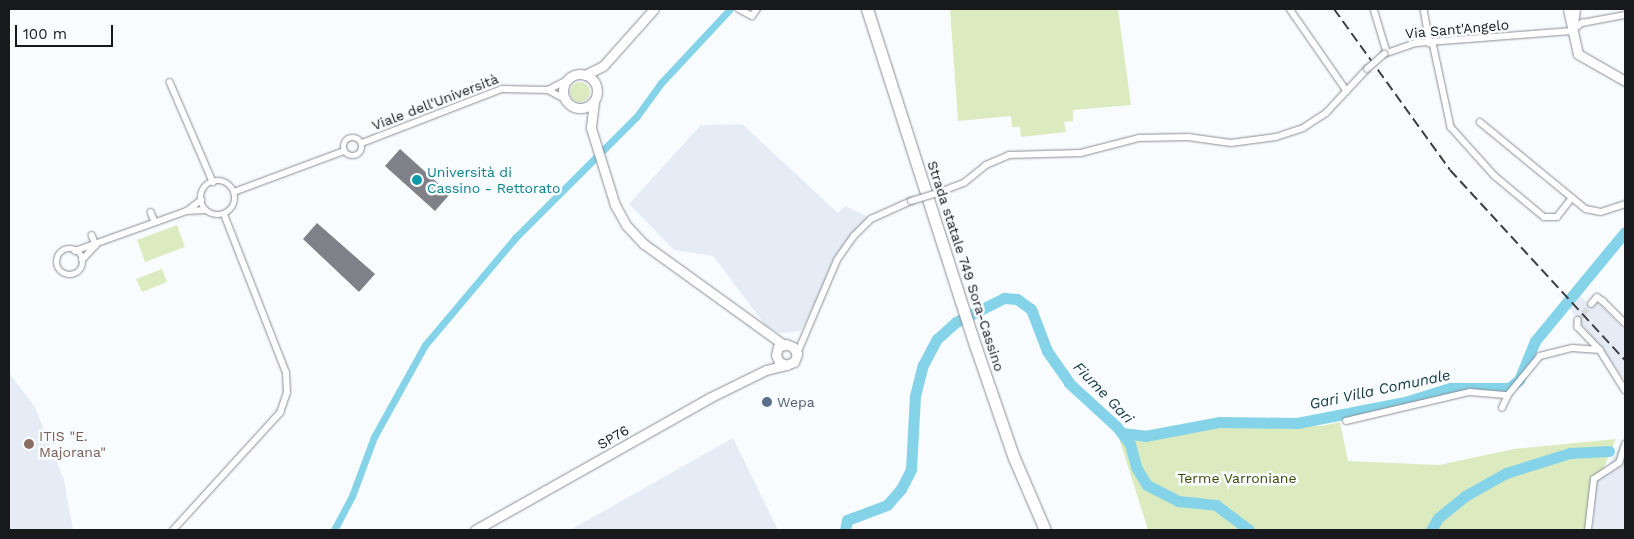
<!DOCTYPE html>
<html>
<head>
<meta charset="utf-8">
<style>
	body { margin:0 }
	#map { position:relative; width:1634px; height:539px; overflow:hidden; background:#f9fcff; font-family:"Work Sans",sans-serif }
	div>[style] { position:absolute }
	.built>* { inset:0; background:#e6ecf5 }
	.green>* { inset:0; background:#dcebbf }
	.round { border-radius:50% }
	.canal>* { height:7px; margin:-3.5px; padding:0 3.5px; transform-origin:3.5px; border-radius:3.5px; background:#84d3e8 }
	.river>* { height:11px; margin:-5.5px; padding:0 5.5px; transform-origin:5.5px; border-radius:5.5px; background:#84d3e8 }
	.building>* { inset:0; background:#808088 }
	.street-tunnel>* { height:5.5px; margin-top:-2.75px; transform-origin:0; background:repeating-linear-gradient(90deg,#d7dadd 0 5.5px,transparent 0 8.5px) }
	.roads { filter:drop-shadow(0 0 1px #888d94) drop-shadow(0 0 1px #888d94) }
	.street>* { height:5.5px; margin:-2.75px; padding:0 2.75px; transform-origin:2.75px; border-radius:2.75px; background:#fff }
	.street>.ring { margin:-2.75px; padding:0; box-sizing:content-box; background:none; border:5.5px solid #fff; border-radius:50% }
	.secondary>* { height:9px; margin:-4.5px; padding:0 4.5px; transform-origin:4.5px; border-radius:4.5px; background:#fff }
	.secondary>.ring { margin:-4.5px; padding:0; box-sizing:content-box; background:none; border:9px solid #fff; border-radius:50% }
	.primary>* { height:9px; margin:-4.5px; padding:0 4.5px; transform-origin:4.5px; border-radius:4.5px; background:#fff }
	.highway>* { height:11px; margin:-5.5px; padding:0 5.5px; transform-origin:5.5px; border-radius:5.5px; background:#fff }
	.rail>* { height:2px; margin-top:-1px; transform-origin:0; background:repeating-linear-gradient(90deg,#3b3d40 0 10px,transparent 0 15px) }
	.bridges { filter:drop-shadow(0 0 1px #888d94) drop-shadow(0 0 1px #888d94) }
	.street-bridge>* { height:5.5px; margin:-2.75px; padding:0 2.75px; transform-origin:2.75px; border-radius:2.75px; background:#fff }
	.dots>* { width:14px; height:14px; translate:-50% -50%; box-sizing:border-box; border:2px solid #f9fcff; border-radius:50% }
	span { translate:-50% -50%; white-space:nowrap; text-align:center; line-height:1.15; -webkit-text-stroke:5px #f9fcff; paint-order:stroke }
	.street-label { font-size:14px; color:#17191c }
	.culture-label { font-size:14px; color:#0d838f }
	.left { translate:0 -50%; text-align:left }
	.service-label { font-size:14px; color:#4e5e75 }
	.education-label { font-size:14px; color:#785e54 }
	.park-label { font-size:14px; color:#3b4a05 }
	.water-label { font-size:15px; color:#113740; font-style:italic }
	.frame { position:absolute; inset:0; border:10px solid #17191c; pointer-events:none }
	.scale { position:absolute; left:15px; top:25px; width:98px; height:22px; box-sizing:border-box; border:2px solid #17191c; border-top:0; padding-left:6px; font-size:15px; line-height:18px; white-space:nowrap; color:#17191c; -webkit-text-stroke:4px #f9fcff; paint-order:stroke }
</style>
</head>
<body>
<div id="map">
	<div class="built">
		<i style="clip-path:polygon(742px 124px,838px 213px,845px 206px,868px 217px,843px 245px,802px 329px,795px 332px,780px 333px,766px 326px,713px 256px,674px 250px,629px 204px,701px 125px)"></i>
		<i style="clip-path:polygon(1579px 295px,1593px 307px,1598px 302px,1625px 330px,1625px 380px,1568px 306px)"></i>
		<i style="clip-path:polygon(9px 373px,35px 407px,64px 480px,73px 530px,9px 530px)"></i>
		<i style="clip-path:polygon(733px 438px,778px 530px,570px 530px)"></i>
		<i style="clip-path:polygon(1625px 438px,1625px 530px,1593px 530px,1596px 485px)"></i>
	</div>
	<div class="green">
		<i style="clip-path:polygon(950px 9px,1118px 9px,1131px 105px,1073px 110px,1073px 121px,1064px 122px,1066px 132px,1021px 137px,1020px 127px,1012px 127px,1011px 116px,958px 121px)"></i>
		<i class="round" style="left:570px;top:82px;width:20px;height:20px"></i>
		<i style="clip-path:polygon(177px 225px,185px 247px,145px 262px,137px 240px)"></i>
		<i style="clip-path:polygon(162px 269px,167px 282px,142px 292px,136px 279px)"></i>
		<i style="clip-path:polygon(1340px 422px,1348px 461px,1439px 465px,1514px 449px,1616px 439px,1589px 502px,1591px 530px,1148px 530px,1118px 435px,1166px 436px,1220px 425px,1321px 426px)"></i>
	</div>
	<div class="canal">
		<i style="left:334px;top:530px;width:38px;rotate:-62deg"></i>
		<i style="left:352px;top:496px;width:63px;rotate:-69.6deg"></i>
		<i style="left:374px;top:437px;width:105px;rotate:-61deg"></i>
		<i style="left:425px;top:345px;width:140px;rotate:-49.9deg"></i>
		<i style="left:515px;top:238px;width:173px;rotate:-45deg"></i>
		<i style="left:637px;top:116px;width:41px;rotate:-54deg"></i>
		<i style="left:661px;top:83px;width:101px;rotate:-47deg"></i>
	</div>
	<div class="river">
		<i style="left:1122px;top:433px;width:23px;rotate:7deg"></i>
		<i style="left:1145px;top:436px;width:75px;rotate:-10.7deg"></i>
		<i style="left:1219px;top:422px;width:78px;rotate:0.7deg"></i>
		<i style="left:1297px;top:423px;width:110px;rotate:-11deg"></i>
		<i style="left:1405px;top:402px;width:47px;rotate:-17.3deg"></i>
		<i style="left:1450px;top:388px;width:59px"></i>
		<i style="left:1509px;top:388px;width:13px;rotate:-39deg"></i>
		<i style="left:1519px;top:380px;width:42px;rotate:-67.7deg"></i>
		<i style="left:1535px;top:341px;width:141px;rotate:-50.5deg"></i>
		<i style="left:845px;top:530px;width:10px;rotate:-79deg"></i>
		<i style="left:847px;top:520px;width:43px;rotate:-20.6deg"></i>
		<i style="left:887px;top:505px;width:21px;rotate:-49deg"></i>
		<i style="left:901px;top:489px;width:22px;rotate:-63deg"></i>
		<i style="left:911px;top:469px;width:73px;rotate:-86.9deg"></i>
		<i style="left:915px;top:396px;width:32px;rotate:-76deg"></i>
		<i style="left:923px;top:365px;width:30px;rotate:-62deg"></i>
		<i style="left:937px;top:339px;width:25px;rotate:-42deg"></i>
		<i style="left:956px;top:322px;width:54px;rotate:-26.6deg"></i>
		<i style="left:1004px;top:298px;width:13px;rotate:4deg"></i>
		<i style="left:1017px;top:299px;width:17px;rotate:36deg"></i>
		<i style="left:1031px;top:309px;width:45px;rotate:69.1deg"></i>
		<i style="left:1047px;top:351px;width:39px;rotate:55deg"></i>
		<i style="left:1069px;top:383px;width:65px;rotate:42.5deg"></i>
		<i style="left:1117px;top:427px;width:21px;rotate:53deg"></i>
		<i style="left:1130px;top:444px;width:24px;rotate:75deg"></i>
		<i style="left:1136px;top:467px;width:21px;rotate:59deg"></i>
		<i style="left:1147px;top:485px;width:36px;rotate:27deg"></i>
		<i style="left:1179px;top:501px;width:37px;rotate:6deg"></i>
		<i style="left:1216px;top:505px;width:41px;rotate:37.1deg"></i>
		<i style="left:1431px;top:530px;width:14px;rotate:-60deg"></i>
		<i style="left:1438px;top:518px;width:35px;rotate:-39deg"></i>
		<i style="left:1465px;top:496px;width:47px;rotate:-29.3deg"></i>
		<i style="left:1506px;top:473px;width:67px;rotate:-17.4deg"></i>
		<i style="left:1570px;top:453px;width:39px;rotate:-3deg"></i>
	</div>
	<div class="building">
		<i style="clip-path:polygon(400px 149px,450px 194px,435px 211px,385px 166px)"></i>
		<i style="clip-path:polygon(317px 223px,375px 274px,359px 292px,303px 239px)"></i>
	</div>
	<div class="street-tunnel">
		<i style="left:1578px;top:320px;width:21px;rotate:-51deg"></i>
	</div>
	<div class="roads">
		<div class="street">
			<i style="left:739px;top:9px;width:15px;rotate:28deg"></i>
			<i style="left:752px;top:16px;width:9px;rotate:-54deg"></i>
			<i style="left:1290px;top:9px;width:100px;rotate:55.2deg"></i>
			<i style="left:1374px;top:9px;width:45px;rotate:73.2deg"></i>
			<i style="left:1424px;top:9px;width:35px;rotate:80deg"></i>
			<i style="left:1433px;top:43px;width:86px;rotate:77.9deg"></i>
			<i style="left:1451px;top:127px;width:66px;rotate:48.1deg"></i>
			<i style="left:1495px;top:176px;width:64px;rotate:39.9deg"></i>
			<i style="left:1544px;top:217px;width:13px"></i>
			<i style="left:1557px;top:217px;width:24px;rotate:-52deg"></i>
			<i style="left:1384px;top:54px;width:34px;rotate:-19deg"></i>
			<i style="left:1416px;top:43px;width:156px;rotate:-4.4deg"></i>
			<i style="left:1572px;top:31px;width:13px;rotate:-39deg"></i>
			<i style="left:1582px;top:23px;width:44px;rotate:-10.5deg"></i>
			<i style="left:170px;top:82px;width:109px;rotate:66.7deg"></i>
			<i style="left:548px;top:90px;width:20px;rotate:-27deg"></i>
			<i style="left:1480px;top:122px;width:137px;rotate:39.4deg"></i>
			<i style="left:1586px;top:209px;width:15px;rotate:11deg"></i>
			<i style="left:1601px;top:212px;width:25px;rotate:-18deg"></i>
			<i class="ring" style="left:344px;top:138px;width:12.5px;height:12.5px"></i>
			<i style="left:362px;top:143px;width:150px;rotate:-21.1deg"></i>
			<i style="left:502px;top:89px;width:46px;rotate:1.2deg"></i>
			<i style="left:548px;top:90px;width:19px;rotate:28deg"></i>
			<i class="ring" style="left:201px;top:181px;width:28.5px;height:28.5px"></i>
			<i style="left:234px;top:192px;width:117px;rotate:-20.4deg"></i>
			<i style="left:940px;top:192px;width:26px;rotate:-21deg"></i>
			<i style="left:964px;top:183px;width:28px;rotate:-39deg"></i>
			<i style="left:986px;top:165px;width:25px;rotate:-23deg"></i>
			<i style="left:1009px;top:155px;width:72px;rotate:-1.6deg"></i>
			<i style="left:1081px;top:153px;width:60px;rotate:-14.5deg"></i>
			<i style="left:1139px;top:138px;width:49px;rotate:-1.2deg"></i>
			<i style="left:1188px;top:137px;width:43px;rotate:7.9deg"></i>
			<i style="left:1231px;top:143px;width:45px;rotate:-7.6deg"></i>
			<i style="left:1276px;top:137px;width:28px;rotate:-18deg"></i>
			<i style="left:1303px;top:128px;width:27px;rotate:-33deg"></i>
			<i style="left:1326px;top:113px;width:60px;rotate:-47deg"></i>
			<i style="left:187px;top:211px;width:18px;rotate:-38deg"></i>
			<i style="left:151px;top:212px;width:11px;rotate:68deg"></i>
			<i style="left:92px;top:235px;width:11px;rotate:68deg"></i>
			<i class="ring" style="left:57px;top:249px;width:20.5px;height:20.5px"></i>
			<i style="left:75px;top:251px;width:119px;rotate:-19.7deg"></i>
			<i style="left:187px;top:211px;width:18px;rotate:-3deg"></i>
			<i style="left:82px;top:260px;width:18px;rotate:-47deg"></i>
			<i style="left:1591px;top:304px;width:9px;rotate:-49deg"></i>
			<i style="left:1597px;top:297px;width:7px;rotate:34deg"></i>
			<i style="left:1603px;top:301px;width:31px;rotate:45deg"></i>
			<i style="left:1578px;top:320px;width:7px;rotate:90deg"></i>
			<i style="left:1578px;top:327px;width:32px;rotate:46deg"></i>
			<i style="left:1600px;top:350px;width:47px;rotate:58deg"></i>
			<i style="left:797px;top:354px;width:102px;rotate:-66.9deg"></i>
			<i style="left:837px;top:260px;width:29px;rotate:-55deg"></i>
			<i style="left:854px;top:236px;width:24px;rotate:-45deg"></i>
			<i style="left:871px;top:219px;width:44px;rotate:-24.2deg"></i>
			<i style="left:1502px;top:408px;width:14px;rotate:-65deg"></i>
			<i style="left:1508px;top:395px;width:50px;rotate:-50.6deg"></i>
			<i style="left:1540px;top:356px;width:33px;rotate:-14deg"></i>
			<i style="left:1572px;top:348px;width:28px;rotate:4deg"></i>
			<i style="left:1346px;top:421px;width:127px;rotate:-13.2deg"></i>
			<i style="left:1470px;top:392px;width:38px;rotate:5deg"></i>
			<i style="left:173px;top:530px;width:159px;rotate:-47.6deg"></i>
			<i style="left:280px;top:413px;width:21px;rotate:-71deg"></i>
			<i style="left:287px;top:393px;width:20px;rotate:-93deg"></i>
			<i style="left:286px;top:373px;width:170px;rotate:-111.4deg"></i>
			<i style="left:1588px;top:530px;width:51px;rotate:-83.3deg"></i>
			<i style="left:1594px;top:479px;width:30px;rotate:-33deg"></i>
			<i style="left:1619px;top:463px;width:20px;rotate:-72deg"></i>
		</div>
		<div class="secondary">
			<i class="ring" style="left:563px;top:74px;width:25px;height:25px"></i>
			<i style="left:585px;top:75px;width:20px;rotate:-27deg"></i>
			<i style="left:603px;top:66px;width:76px;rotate:-48.2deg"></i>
			<i style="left:594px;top:102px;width:26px;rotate:97deg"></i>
			<i style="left:591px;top:128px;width:81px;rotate:72.7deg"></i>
			<i style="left:615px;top:205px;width:23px;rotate:61deg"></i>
			<i style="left:626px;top:225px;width:26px;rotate:47deg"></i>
			<i style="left:644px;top:244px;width:173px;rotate:35.8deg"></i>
			<i style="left:475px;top:530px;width:269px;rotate:-29.4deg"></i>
			<i style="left:709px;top:398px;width:64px;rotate:-26.2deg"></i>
			<i style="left:766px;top:370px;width:21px;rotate:-14deg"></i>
			<i style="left:786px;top:365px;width:9px;rotate:-21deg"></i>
			<i style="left:794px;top:362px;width:9px;rotate:-69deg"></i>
			<i style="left:797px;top:354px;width:8px;rotate:-120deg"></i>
			<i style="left:793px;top:347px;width:8px;rotate:-157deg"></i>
			<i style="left:786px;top:344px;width:9px;rotate:159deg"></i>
			<i style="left:778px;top:347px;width:8px;rotate:104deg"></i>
			<i style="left:776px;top:355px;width:8px;rotate:67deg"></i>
			<i style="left:779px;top:362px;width:8px;rotate:23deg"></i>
		</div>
		<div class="primary">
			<i style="left:1568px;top:9px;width:46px;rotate:77.5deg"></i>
			<i style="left:1578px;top:54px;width:54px;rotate:29.9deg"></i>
			<i style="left:1572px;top:31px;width:22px;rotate:-82deg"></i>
		</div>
		<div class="highway">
			<i style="left:867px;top:9px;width:353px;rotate:72.2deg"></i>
			<i style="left:975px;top:345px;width:120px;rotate:71deg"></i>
			<i style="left:1014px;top:458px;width:78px;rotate:66.7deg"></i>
		</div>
	</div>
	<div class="rail">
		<i style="left:1334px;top:9px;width:198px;rotate:54.2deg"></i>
		<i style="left:1450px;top:170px;width:258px;rotate:47.4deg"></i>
	</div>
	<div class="bridges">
		<div class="street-bridge">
			<i style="left:1367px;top:69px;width:23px;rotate:-41deg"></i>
			<i style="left:911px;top:201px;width:30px;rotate:-17deg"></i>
		</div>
	</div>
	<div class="dots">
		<i style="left:417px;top:180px;background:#0f9aa8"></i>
		<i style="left:767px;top:402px;background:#5c6f8a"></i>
		<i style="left:29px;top:444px;background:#8d6e63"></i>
	</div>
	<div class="street-label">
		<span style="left:1457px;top:29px;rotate:-5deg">Via Sant'Angelo</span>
		<span style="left:435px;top:102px;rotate:-21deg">Viale dell'Università</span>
		<span style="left:966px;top:266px;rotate:72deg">Strada statale 749 Sora-Cassino</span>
		<span style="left:613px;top:437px;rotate:-30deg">SP76</span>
	</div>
	<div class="culture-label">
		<span class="left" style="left:427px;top:180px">Università di<br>Cassino - Rettorato</span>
	</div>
	<div class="service-label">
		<span class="left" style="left:777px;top:402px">Wepa</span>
	</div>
	<div class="education-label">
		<span class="left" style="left:39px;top:444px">ITIS "E.<br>Majorana"</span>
	</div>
	<div class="park-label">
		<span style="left:1237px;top:478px">Terme Varroniane</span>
	</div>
	<div class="water-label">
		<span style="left:1380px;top:390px;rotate:-12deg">Gari Villa Comunale</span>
		<span style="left:1103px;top:393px;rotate:46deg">Fiume Gari</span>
	</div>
	<div class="frame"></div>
	<div class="scale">100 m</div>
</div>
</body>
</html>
